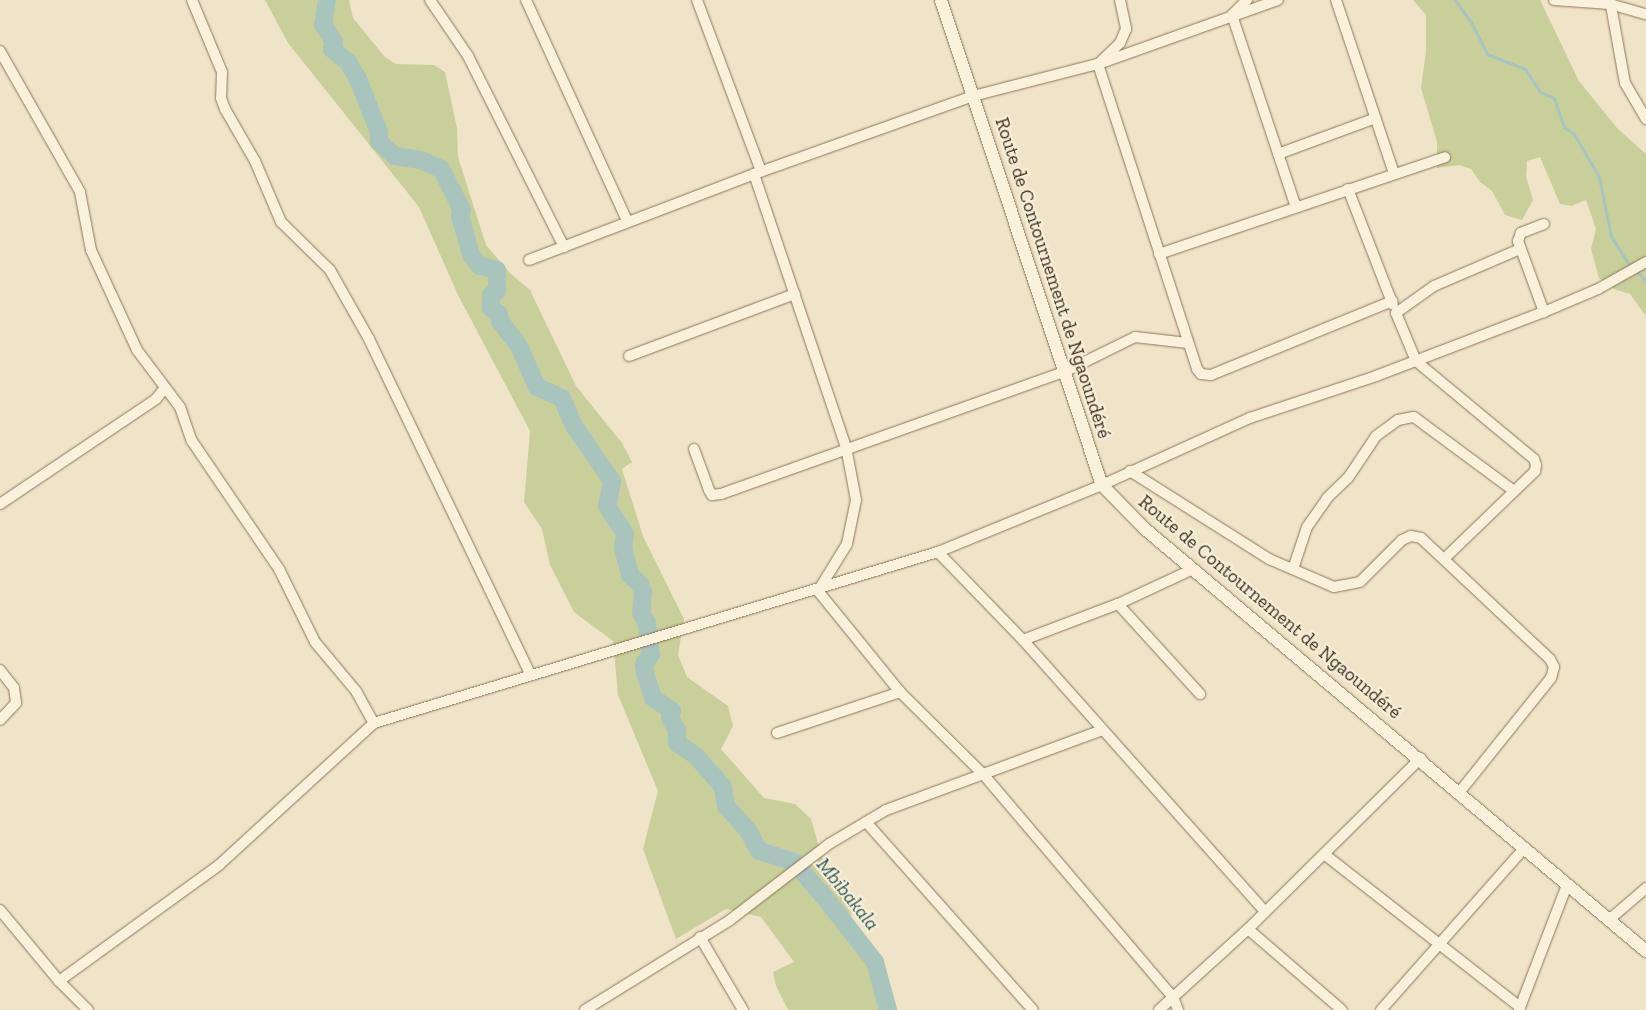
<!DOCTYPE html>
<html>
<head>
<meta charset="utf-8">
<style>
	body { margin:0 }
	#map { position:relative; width:1646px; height:1010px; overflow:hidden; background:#f0e4c8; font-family:"Zilla Slab",serif }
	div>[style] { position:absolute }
	.green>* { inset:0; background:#c9cf9b }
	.stream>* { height:3px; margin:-1.5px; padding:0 1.5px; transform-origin:1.5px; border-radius:1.5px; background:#a9c4bc }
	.river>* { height:18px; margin:-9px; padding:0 9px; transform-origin:9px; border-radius:9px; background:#a9c4bc }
	.roads { filter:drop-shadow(0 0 1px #8d765c) drop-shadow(0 0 1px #8d765c) }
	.minor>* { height:10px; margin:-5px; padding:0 5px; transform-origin:5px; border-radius:5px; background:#faf1dc }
	.tertiary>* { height:12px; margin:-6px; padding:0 6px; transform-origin:6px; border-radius:6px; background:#faf1dc }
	span { translate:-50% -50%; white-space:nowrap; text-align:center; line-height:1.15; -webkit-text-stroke:4.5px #f7eed8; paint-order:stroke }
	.street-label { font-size:19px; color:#3d2e20 }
	.water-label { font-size:20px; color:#2f5d5a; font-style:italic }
</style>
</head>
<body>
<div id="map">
	<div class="green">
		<i style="clip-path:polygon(265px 0,349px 0,353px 18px,385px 57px,396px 64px,434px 65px,445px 72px,457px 128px,458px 157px,486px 245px,510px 273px,530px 290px,576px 386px,622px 443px,632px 462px,622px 469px,643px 536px,684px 619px,678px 655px,687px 677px,728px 706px,733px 726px,721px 749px,764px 798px,795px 804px,811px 819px,821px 854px,838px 889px,851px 903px,852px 933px,878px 957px,895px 1010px,788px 1010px,776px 986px,773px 972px,794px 962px,761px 917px,726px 909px,676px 939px,643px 849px,658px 791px,618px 695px,613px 641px,574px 612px,550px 565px,542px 529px,524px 502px,530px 431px,458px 295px,419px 207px,288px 43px)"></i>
		<i style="clip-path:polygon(1413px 0,1540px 0,1579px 81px,1617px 128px,1646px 154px,1646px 316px,1630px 294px,1614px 289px,1599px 278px,1591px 249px,1596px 229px,1586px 200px,1571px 206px,1560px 204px,1540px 157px,1527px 161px,1526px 176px,1533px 200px,1522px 220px,1505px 215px,1492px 191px,1480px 182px,1471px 169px,1459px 165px,1437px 168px,1437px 142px,1421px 88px,1426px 51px,1426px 15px)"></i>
	</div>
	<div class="stream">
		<i style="left:1455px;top:0;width:27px;rotate:54deg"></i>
		<i style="left:1471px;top:22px;width:36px;rotate:63deg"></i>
		<i style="left:1487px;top:54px;width:41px;rotate:21.5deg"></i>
		<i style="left:1525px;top:69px;width:27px;rotate:57deg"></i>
		<i style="left:1540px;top:92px;width:15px;rotate:23deg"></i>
		<i style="left:1554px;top:98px;width:31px;rotate:71deg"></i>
		<i style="left:1564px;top:127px;width:12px;rotate:35deg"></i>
		<i style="left:1574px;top:134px;width:50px;rotate:59.8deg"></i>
		<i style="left:1599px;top:177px;width:60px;rotate:78.5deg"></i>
		<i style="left:1611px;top:236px;width:38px;rotate:58deg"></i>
		<i style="left:1636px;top:271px;width:14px;rotate:45deg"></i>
	</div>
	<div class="river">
		<i style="left:327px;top:0;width:24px;rotate:99deg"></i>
		<i style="left:323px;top:24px;width:21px;rotate:59deg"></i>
		<i style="left:334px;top:42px;width:7px;rotate:106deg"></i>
		<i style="left:332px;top:49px;width:21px;rotate:39deg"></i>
		<i style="left:348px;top:62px;width:20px;rotate:60deg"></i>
		<i style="left:358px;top:79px;width:57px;rotate:68.4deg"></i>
		<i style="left:379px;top:132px;width:10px;rotate:90deg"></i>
		<i style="left:379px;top:142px;width:21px;rotate:41deg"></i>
		<i style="left:395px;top:156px;width:26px;rotate:9deg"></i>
		<i style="left:421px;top:160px;width:22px;rotate:24deg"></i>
		<i style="left:441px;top:169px;width:46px;rotate:62.9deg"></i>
		<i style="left:462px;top:210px;width:6px;rotate:108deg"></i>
		<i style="left:460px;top:216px;width:41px;rotate:74.2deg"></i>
		<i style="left:471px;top:255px;width:14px;rotate:51deg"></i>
		<i style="left:480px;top:266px;width:17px;rotate:13deg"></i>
		<i style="left:497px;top:270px;width:21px;rotate:90deg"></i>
		<i style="left:497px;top:291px;width:7px;rotate:146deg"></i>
		<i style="left:491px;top:295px;width:13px;rotate:90deg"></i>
		<i style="left:491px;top:308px;width:10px;rotate:37deg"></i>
		<i style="left:499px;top:314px;width:7px;rotate:82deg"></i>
		<i style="left:500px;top:321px;width:31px;rotate:53deg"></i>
		<i style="left:519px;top:346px;width:45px;rotate:66.3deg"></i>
		<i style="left:537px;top:387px;width:27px;rotate:24deg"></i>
		<i style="left:562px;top:398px;width:30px;rotate:67deg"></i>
		<i style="left:574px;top:426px;width:67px;rotate:55.4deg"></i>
		<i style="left:612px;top:481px;width:25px;rotate:101deg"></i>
		<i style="left:607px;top:506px;width:33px;rotate:57deg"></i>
		<i style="left:625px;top:534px;width:14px;rotate:98deg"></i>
		<i style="left:623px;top:548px;width:28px;rotate:75deg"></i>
		<i style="left:630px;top:575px;width:13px;rotate:42deg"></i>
		<i style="left:640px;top:584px;width:9px;rotate:69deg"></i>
		<i style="left:643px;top:592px;width:21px;rotate:95deg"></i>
		<i style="left:641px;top:613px;width:12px;rotate:59deg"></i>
		<i style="left:647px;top:623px;width:31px;rotate:83deg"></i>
		<i style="left:651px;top:654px;width:12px;rotate:125deg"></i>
		<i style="left:644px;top:664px;width:9px;rotate:84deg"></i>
		<i style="left:645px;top:673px;width:26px;rotate:72deg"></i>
		<i style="left:653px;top:698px;width:23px;rotate:34deg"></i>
		<i style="left:672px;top:711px;width:7px;rotate:106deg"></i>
		<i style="left:670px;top:718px;width:14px;rotate:60deg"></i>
		<i style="left:677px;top:730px;width:13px;rotate:90deg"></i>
		<i style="left:677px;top:743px;width:23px;rotate:34deg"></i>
		<i style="left:696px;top:756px;width:41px;rotate:48.9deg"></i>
		<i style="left:723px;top:787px;width:19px;rotate:81deg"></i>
		<i style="left:726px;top:806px;width:31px;rotate:48deg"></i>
		<i style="left:747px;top:829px;width:25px;rotate:61deg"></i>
		<i style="left:759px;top:851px;width:37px;rotate:17deg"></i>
		<i style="left:794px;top:862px;width:48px;rotate:49.3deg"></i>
		<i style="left:825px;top:898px;width:81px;rotate:52deg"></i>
		<i style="left:875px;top:962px;width:50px;rotate:74.8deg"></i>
	</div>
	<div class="roads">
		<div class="minor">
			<i style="left:192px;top:0;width:78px;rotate:67.4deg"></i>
			<i style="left:222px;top:72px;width:26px;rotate:92deg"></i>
			<i style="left:221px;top:98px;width:12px;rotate:70deg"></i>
			<i style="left:225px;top:109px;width:60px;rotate:60deg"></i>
			<i style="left:255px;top:161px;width:66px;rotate:66.9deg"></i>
			<i style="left:281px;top:222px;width:69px;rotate:44.4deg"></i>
			<i style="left:330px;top:270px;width:79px;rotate:60.5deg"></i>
			<i style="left:369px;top:339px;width:373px;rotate:64.3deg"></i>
			<i style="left:430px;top:0;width:68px;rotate:55.8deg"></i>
			<i style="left:468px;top:56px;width:214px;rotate:63.3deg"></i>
			<i style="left:526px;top:0;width:243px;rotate:65.4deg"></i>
			<i style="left:697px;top:0;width:183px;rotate:69.5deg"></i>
			<i style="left:1120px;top:0;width:30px;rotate:78deg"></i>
			<i style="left:1126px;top:29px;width:15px;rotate:113deg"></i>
			<i style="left:1120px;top:43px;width:30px;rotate:136deg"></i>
			<i style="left:1098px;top:64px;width:321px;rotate:72deg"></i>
			<i style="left:1197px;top:369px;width:6px;rotate:51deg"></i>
			<i style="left:1201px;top:374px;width:10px;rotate:6deg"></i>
			<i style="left:1211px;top:375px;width:196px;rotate:-22.2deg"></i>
			<i style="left:1247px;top:0;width:21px;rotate:135deg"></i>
			<i style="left:1232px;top:15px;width:202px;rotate:71.6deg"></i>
			<i style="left:1336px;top:0;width:182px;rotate:71.5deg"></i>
			<i style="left:1554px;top:0;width:56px;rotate:4.1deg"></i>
			<i style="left:1610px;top:4px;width:37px;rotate:16deg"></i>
			<i style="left:1610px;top:0;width:84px;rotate:79.8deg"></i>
			<i style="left:1625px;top:83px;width:42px;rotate:59.7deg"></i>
			<i style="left:0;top:51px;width:162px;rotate:60.4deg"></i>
			<i style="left:80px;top:192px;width:59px;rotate:79.3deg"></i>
			<i style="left:91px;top:250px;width:110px;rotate:65.3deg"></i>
			<i style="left:137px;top:350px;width:71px;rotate:53deg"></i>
			<i style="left:180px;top:407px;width:36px;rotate:71deg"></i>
			<i style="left:192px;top:441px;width:155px;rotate:55.8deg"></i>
			<i style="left:279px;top:569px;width:81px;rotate:63.7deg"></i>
			<i style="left:315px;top:642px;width:64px;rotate:50.1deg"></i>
			<i style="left:356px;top:691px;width:37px;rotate:61deg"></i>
			<i style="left:1278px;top:154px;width:104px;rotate:-20.2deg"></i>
			<i style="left:754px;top:174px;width:288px;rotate:71.4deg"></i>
			<i style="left:846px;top:447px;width:54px;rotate:79.3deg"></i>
			<i style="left:856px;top:500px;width:45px;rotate:101.6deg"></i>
			<i style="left:847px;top:544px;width:55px;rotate:121.7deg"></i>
			<i style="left:818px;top:591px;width:130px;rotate:50.9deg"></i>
			<i style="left:900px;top:692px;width:117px;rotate:44.7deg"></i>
			<i style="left:983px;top:774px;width:293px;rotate:49.6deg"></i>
			<i style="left:1173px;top:997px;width:14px;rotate:69deg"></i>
			<i style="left:1348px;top:189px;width:124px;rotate:68.8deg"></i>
			<i style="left:1544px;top:224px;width:25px;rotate:159deg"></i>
			<i style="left:1521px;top:233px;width:9px;rotate:111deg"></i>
			<i style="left:1518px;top:241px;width:76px;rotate:69.9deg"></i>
			<i style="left:1159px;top:254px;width:302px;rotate:-18.7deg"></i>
			<i style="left:529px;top:260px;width:241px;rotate:-20.9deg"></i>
			<i style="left:754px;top:174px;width:232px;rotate:-19.6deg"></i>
			<i style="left:973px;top:96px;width:129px;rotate:-14.4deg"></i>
			<i style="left:1098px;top:64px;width:191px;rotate:-19.6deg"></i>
			<i style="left:629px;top:356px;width:177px;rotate:-20.5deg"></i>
			<i style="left:694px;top:449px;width:44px;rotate:69.9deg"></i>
			<i style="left:709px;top:490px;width:6px;rotate:59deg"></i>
			<i style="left:712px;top:495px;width:9px;rotate:-6deg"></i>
			<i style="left:721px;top:494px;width:364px;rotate:-19.6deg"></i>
			<i style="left:1064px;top:372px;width:79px;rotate:-26.2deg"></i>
			<i style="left:1135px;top:337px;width:53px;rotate:6.5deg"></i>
			<i style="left:1130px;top:471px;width:165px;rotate:32.3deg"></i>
			<i style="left:1269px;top:559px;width:71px;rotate:23.3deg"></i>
			<i style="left:1334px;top:587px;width:26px;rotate:-11deg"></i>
			<i style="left:1360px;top:582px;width:59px;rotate:-45deg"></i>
			<i style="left:1402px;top:540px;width:10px;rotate:-24deg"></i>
			<i style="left:1411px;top:536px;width:10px;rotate:11deg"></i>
			<i style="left:1421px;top:538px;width:177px;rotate:43.2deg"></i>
			<i style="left:1550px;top:659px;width:9px;rotate:63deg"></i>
			<i style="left:1554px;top:667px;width:11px;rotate:105deg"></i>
			<i style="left:1551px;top:678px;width:147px;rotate:128.7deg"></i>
			<i style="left:0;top:504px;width:188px;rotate:-33.9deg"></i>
			<i style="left:156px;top:399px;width:14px;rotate:-51deg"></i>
			<i style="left:938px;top:552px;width:122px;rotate:46deg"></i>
			<i style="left:1023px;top:640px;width:364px;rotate:48.3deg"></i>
			<i style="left:1444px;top:559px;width:127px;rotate:-44deg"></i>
			<i style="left:1535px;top:471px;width:6px;rotate:-81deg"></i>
			<i style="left:1536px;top:465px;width:6px;rotate:-108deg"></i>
			<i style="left:1534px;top:459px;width:153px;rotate:-140.3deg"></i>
			<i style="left:1416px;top:361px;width:52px;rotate:-112.6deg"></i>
			<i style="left:1396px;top:313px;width:47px;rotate:-35.4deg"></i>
			<i style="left:1434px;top:286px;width:94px;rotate:-23.3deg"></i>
			<i style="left:1293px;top:569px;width:44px;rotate:-71.6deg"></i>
			<i style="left:1307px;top:527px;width:35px;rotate:-55deg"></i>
			<i style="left:1327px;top:498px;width:29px;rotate:-44deg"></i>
			<i style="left:1348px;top:478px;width:50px;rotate:-56.3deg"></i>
			<i style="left:1376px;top:436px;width:27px;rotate:-36deg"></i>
			<i style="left:1398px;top:420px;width:16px;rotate:-11deg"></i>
			<i style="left:1414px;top:417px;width:124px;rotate:36.5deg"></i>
			<i style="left:1118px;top:604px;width:122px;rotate:47.7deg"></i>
			<i style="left:1023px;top:640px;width:102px;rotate:-20.8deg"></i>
			<i style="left:1118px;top:604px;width:83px;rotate:-25deg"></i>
			<i style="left:0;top:670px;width:23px;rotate:52deg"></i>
			<i style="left:14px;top:688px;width:15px;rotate:82deg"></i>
			<i style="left:16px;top:703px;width:23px;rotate:133deg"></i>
			<i style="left:777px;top:733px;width:130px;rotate:-18.4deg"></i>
			<i style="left:866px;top:822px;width:251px;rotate:48.4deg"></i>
			<i style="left:1324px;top:854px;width:249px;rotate:38deg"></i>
			<i style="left:0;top:910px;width:92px;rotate:50.3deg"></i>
			<i style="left:59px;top:981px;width:41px;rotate:45deg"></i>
			<i style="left:1610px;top:919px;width:48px;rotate:-40.7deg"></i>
			<i style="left:1248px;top:929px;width:124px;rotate:40.8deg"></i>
			<i style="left:700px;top:937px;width:85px;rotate:59.5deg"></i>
			<i style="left:59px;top:981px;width:198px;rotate:-35.9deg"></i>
			<i style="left:219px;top:865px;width:210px;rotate:-42.5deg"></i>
			<i style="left:374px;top:723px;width:589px;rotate:-16.87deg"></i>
			<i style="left:938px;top:552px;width:177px;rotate:-22.2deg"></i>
			<i style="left:1102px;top:485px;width:162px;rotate:-24.4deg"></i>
			<i style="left:1250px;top:418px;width:133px;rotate:-18.4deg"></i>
			<i style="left:1376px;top:376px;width:180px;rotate:-20.9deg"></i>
			<i style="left:1544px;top:312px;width:59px;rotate:-23.1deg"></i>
			<i style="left:1598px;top:289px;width:55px;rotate:-29.4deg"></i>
			<i style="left:585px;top:1010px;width:171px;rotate:-31.8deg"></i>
			<i style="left:730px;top:920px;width:125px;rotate:-37.5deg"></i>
			<i style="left:829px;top:844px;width:66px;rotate:-30.8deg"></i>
			<i style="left:886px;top:810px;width:230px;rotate:-20.3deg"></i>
			<i style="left:1159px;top:1010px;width:120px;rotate:-42.3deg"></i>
			<i style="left:1248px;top:929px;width:243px;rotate:-44.7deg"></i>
			<i style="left:1381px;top:1010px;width:217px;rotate:-48.5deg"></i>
			<i style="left:1519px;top:1010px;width:134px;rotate:-69deg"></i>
		</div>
		<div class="tertiary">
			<i style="left:941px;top:0;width:511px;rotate:71.64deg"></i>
			<i style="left:1102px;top:485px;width:62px;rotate:45.7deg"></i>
			<i style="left:1145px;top:529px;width:655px;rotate:40.11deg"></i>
		</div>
	</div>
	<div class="street-label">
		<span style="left:1053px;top:278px;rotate:72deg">Route de Contournement de Ngaoundéré</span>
		<span style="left:1270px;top:607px;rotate:40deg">Route de Contournement de Ngaoundéré</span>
	</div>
	<div class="water-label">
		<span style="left:848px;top:894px;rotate:51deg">Mbibakala</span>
	</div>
</div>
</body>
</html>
